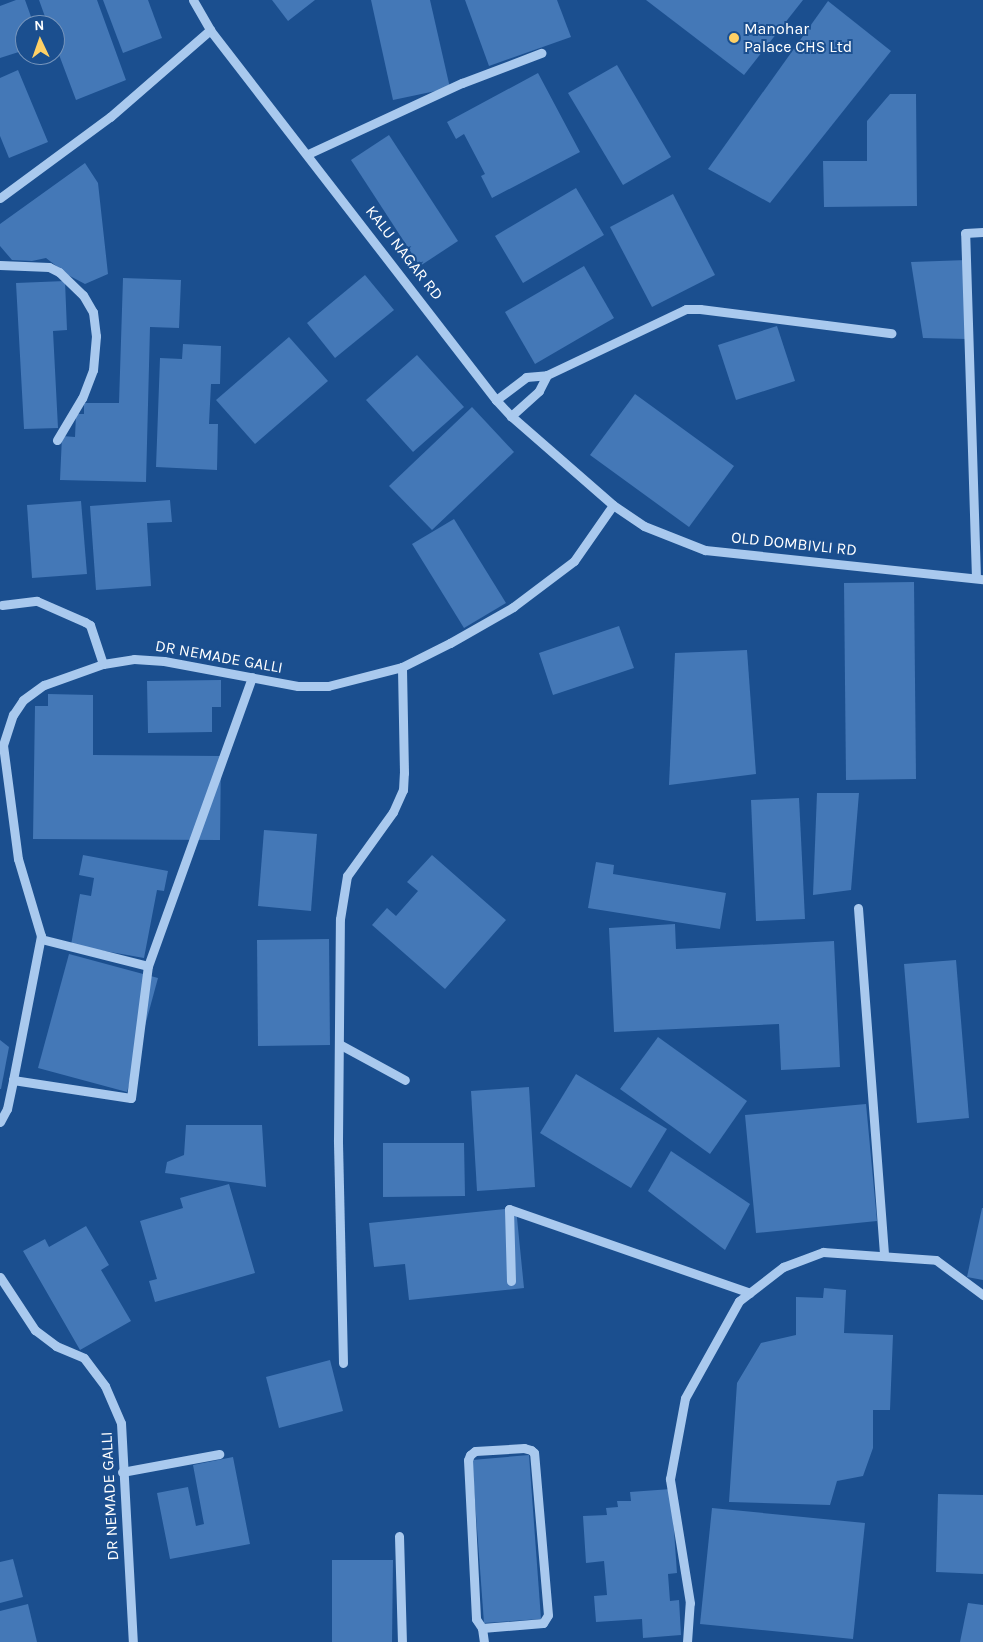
<!DOCTYPE html>
<html>
<head>
<meta charset="utf-8">
<style>
	body { margin:0 }
	#map { position:relative; width:983px; height:1642px; overflow:hidden; background:#1b4f8f; font-family:Karla,sans-serif }
	div>[style] { position:absolute }
	.building>* { inset:0; background:#4478b7 }
	.minor>* { height:9px; margin:-4.5px; padding:0 4.5px; transform-origin:4.5px; border-radius:4.5px; background:#a9c9ee }
	.dots>* { width:14px; height:14px; translate:-50% -50%; box-sizing:border-box; border:2px solid #1b4f8f; border-radius:50% }
	span { translate:-50% -50%; white-space:nowrap; text-align:center; line-height:1.15; -webkit-text-stroke:4px #1b4f8f; paint-order:stroke }
	.poi-label { font-size:16px; color:#fff }
	.left { translate:0 -50%; text-align:left }
	.street-label { font-size:16px; color:#fff }
	.north { position:absolute; left:15px; top:15px; width:50px; height:50px; box-sizing:border-box; background:#1b4f8f; border:1px solid #7695bc; border-radius:50%; rotate:357deg; font-size:14px; font-weight:700; line-height:20px; text-align:center; color:#fff }
	.north::after { content:''; display:block; margin:auto; width:18px; height:22px; background:#ffd166; clip-path:polygon(50% 0,100% 100%,50% 72%,0 100%) }
</style>
</head>
<body>
<div id="map">
	<div class="building">
		<i style="clip-path:polygon(16px 0,25px 0,34px 25px,25px 25px,25px 50px,0 58px,0 6px)"></i>
		<i style="clip-path:polygon(39px 0,97px 0,126px 80px,76px 100px,55px 44px,55px 25px,48px 25px)"></i>
		<i style="clip-path:polygon(103px 0,148px 0,162px 38px,123px 53px)"></i>
		<i style="clip-path:polygon(272px 0,315px 0,288px 21px)"></i>
		<i style="clip-path:polygon(371px 0,430px 0,450px 88px,393px 100px)"></i>
		<i style="clip-path:polygon(465px 0,557px 0,571px 37px,489px 66px)"></i>
		<i style="clip-path:polygon(646px 0,803px 0,744px 75px)"></i>
		<i style="clip-path:polygon(828px 1px,891px 51px,770px 203px,708px 169px)"></i>
		<i style="clip-path:polygon(617px 65px,671px 157px,623px 185px,568px 93px)"></i>
		<i style="clip-path:polygon(18px 70px,48px 142px,9px 158px,0 136px,0 78px)"></i>
		<i style="clip-path:polygon(538px 73px,580px 152px,492px 198px,481px 176px,485px 174px,464px 134px,456px 139px,447px 122px)"></i>
		<i style="clip-path:polygon(890px 94px,916px 94px,917px 206px,824px 207px,823px 161px,867px 161px,867px 121px)"></i>
		<i style="clip-path:polygon(389px 135px,458px 241px,420px 266px,351px 160px)"></i>
		<i style="clip-path:polygon(85px 163px,98px 183px,108px 274px,85px 284px,68px 275px,46px 258px,32px 261px,12px 260px,0 246px,0 224px)"></i>
		<i style="clip-path:polygon(576px 188px,604px 235px,523px 283px,495px 236px)"></i>
		<i style="clip-path:polygon(673px 194px,715px 275px,652px 307px,610px 227px)"></i>
		<i style="clip-path:polygon(967px 260px,967px 339px,923px 338px,911px 262px)"></i>
		<i style="clip-path:polygon(584px 266px,614px 318px,535px 364px,505px 312px)"></i>
		<i style="clip-path:polygon(365px 275px,394px 310px,335px 358px,307px 323px)"></i>
		<i style="clip-path:polygon(123px 278px,181px 280px,179px 328px,150px 327px,146px 482px,60px 480px,62px 436px,75px 437px,76px 414px,84px 414px,84px 403px,119px 403px)"></i>
		<i style="clip-path:polygon(65px 281px,67px 330px,53px 331px,58px 428px,24px 429px,16px 283px)"></i>
		<i style="clip-path:polygon(777px 326px,795px 381px,736px 400px,718px 345px)"></i>
		<i style="clip-path:polygon(289px 337px,328px 381px,255px 444px,216px 400px)"></i>
		<i style="clip-path:polygon(183px 344px,221px 346px,220px 384px,211px 384px,209px 424px,218px 424px,217px 470px,156px 467px,160px 358px,182px 359px)"></i>
		<i style="clip-path:polygon(417px 355px,464px 407px,413px 452px,366px 400px)"></i>
		<i style="clip-path:polygon(635px 394px,734px 466px,689px 527px,590px 455px)"></i>
		<i style="clip-path:polygon(472px 407px,514px 452px,432px 530px,389px 486px)"></i>
		<i style="clip-path:polygon(170px 500px,172px 522px,147px 523px,151px 586px,96px 590px,90px 506px)"></i>
		<i style="clip-path:polygon(81px 501px,87px 574px,32px 578px,27px 505px)"></i>
		<i style="clip-path:polygon(454px 519px,506px 603px,464px 628px,412px 544px)"></i>
		<i style="clip-path:polygon(914px 582px,916px 779px,846px 780px,844px 583px)"></i>
		<i style="clip-path:polygon(619px 626px,634px 668px,553px 695px,539px 653px)"></i>
		<i style="clip-path:polygon(747px 650px,756px 774px,669px 785px,675px 653px)"></i>
		<i style="clip-path:polygon(221px 680px,221px 707px,212px 707px,212px 732px,148px 733px,147px 681px)"></i>
		<i style="clip-path:polygon(48px 694px,93px 695px,93px 755px,221px 756px,220px 840px,33px 839px,35px 706px,48px 706px)"></i>
		<i style="clip-path:polygon(817px 793px,859px 793px,851px 890px,813px 895px)"></i>
		<i style="clip-path:polygon(799px 798px,805px 919px,756px 921px,751px 800px)"></i>
		<i style="clip-path:polygon(264px 830px,317px 834px,311px 911px,258px 906px)"></i>
		<i style="clip-path:polygon(83px 855px,168px 871px,164px 891px,157px 890px,144px 958px,71px 945px,80px 894px,91px 896px,94px 878px,79px 875px)"></i>
		<i style="clip-path:polygon(432px 855px,506px 920px,445px 989px,372px 925px,387px 908px,396px 916px,418px 891px,407px 882px)"></i>
		<i style="clip-path:polygon(596px 862px,614px 865px,613px 874px,726px 893px,720px 929px,588px 908px)"></i>
		<i style="clip-path:polygon(675px 924px,676px 949px,834px 941px,840px 1067px,781px 1070px,779px 1024px,614px 1032px,609px 928px)"></i>
		<i style="clip-path:polygon(329px 939px,330px 1045px,258px 1046px,257px 940px)"></i>
		<i style="clip-path:polygon(69px 954px,158px 978px,127px 1092px,38px 1068px)"></i>
		<i style="clip-path:polygon(956px 960px,969px 1118px,917px 1123px,904px 964px)"></i>
		<i style="clip-path:polygon(658px 1037px,747px 1101px,710px 1154px,620px 1089px)"></i>
		<i style="clip-path:polygon(0 1040px,9px 1047px,1px 1089px,0 1089px)"></i>
		<i style="clip-path:polygon(576px 1074px,667px 1129px,631px 1188px,540px 1133px)"></i>
		<i style="clip-path:polygon(529px 1087px,535px 1187px,477px 1191px,471px 1091px)"></i>
		<i style="clip-path:polygon(866px 1104px,877px 1221px,756px 1233px,745px 1115px)"></i>
		<i style="clip-path:polygon(186px 1125px,262px 1125px,266px 1187px,165px 1173px,167px 1162px,184px 1155px)"></i>
		<i style="clip-path:polygon(383px 1143px,464px 1143px,465px 1196px,383px 1197px)"></i>
		<i style="clip-path:polygon(671px 1151px,750px 1204px,725px 1250px,648px 1191px)"></i>
		<i style="clip-path:polygon(229px 1184px,255px 1273px,155px 1302px,149px 1281px,157px 1279px,140px 1221px,183px 1208px,180px 1198px)"></i>
		<i style="clip-path:polygon(516px 1208px,524px 1288px,409px 1300px,405px 1264px,374px 1267px,369px 1223px)"></i>
		<i style="clip-path:polygon(982px 1208px,983px 1208px,983px 1280px,967px 1277px)"></i>
		<i style="clip-path:polygon(86px 1226px,109px 1265px,101px 1270px,131px 1321px,80px 1350px,23px 1251px,45px 1239px,49px 1247px)"></i>
		<i style="clip-path:polygon(824px 1288px,846px 1290px,844px 1333px,893px 1335px,890px 1410px,873px 1410px,873px 1448px,863px 1476px,837px 1481px,830px 1505px,729px 1502px,737px 1383px,761px 1343px,796px 1335px,796px 1297px,823px 1298px)"></i>
		<i style="clip-path:polygon(330px 1360px,343px 1411px,279px 1428px,266px 1377px)"></i>
		<i style="clip-path:polygon(529px 1455px,541px 1619px,484px 1623px,472px 1460px)"></i>
		<i style="clip-path:polygon(233px 1457px,250px 1544px,170px 1559px,157px 1493px,188px 1487px,196px 1526px,204px 1524px,193px 1465px)"></i>
		<i style="clip-path:polygon(671px 1489px,677px 1573px,668px 1574px,670px 1601px,679px 1600px,681px 1635px,643px 1638px,642px 1619px,596px 1622px,594px 1596px,607px 1595px,604px 1561px,586px 1563px,583px 1516px,607px 1515px,606px 1508px,618px 1507px,617px 1501px,631px 1501px,630px 1492px)"></i>
		<i style="clip-path:polygon(938px 1494px,983px 1495px,983px 1574px,936px 1572px)"></i>
		<i style="clip-path:polygon(712px 1508px,865px 1523px,853px 1639px,700px 1624px)"></i>
		<i style="clip-path:polygon(13px 1559px,23px 1597px,0 1603px,0 1562px)"></i>
		<i style="clip-path:polygon(332px 1560px,393px 1560px,392px 1642px,332px 1642px)"></i>
		<i style="clip-path:polygon(968px 1603px,983px 1605px,983px 1642px,960px 1642px)"></i>
		<i style="clip-path:polygon(28px 1604px,37px 1642px,0 1642px,0 1611px)"></i>
	</div>
	<div class="minor">
		<i style="left:193px;top:0;width:34px;rotate:60deg"></i>
		<i style="left:210px;top:30px;width:468px;rotate:52.3deg"></i>
		<i style="left:496px;top:400px;width:22px;rotate:47deg"></i>
		<i style="left:511px;top:416px;width:135px;rotate:41.1deg"></i>
		<i style="left:613px;top:505px;width:37px;rotate:34deg"></i>
		<i style="left:644px;top:526px;width:66px;rotate:21.5deg"></i>
		<i style="left:705px;top:550px;width:280px;rotate:6deg"></i>
		<i style="left:308px;top:154px;width:170px;rotate:-24.8deg"></i>
		<i style="left:462px;top:83px;width:85px;rotate:-20.8deg"></i>
		<i style="left:0;top:198px;width:137px;rotate:-36.4deg"></i>
		<i style="left:110px;top:117px;width:133px;rotate:-41deg"></i>
		<i style="left:0;top:265px;width:49px;rotate:2.3deg"></i>
		<i style="left:49px;top:267px;width:11px;rotate:27deg"></i>
		<i style="left:59px;top:272px;width:33px;rotate:44deg"></i>
		<i style="left:83px;top:295px;width:20px;rotate:60deg"></i>
		<i style="left:93px;top:312px;width:24px;rotate:83deg"></i>
		<i style="left:96px;top:336px;width:34px;rotate:95deg"></i>
		<i style="left:93px;top:370px;width:30px;rotate:111deg"></i>
		<i style="left:82px;top:398px;width:49px;rotate:120.8deg"></i>
		<i style="left:547px;top:375px;width:154px;rotate:-25.4deg"></i>
		<i style="left:686px;top:309px;width:14px"></i>
		<i style="left:700px;top:309px;width:193px;rotate:7.2deg"></i>
		<i style="left:496px;top:400px;width:38px;rotate:-37deg"></i>
		<i style="left:526px;top:377px;width:21px;rotate:-5deg"></i>
		<i style="left:547px;top:375px;width:18px;rotate:117deg"></i>
		<i style="left:539px;top:391px;width:38px;rotate:138deg"></i>
		<i style="left:976px;top:578px;width:345px;rotate:-91.8deg"></i>
		<i style="left:965px;top:233px;width:18px;rotate:-3deg"></i>
		<i style="left:2px;top:605px;width:35px;rotate:-7deg"></i>
		<i style="left:37px;top:601px;width:52px;rotate:23.6deg"></i>
		<i style="left:85px;top:622px;width:6px;rotate:31deg"></i>
		<i style="left:90px;top:625px;width:41px;rotate:71.6deg"></i>
		<i style="left:858px;top:908px;width:349px;rotate:85.7deg"></i>
		<i style="left:41px;top:939px;width:110px;rotate:14.2deg"></i>
		<i style="left:339px;top:1044px;width:75px;rotate:28.6deg"></i>
		<i style="left:13px;top:1080px;width:119px;rotate:8.7deg"></i>
		<i style="left:131px;top:1098px;width:133px;rotate:-82.7deg"></i>
		<i style="left:148px;top:966px;width:307px;rotate:-70.2deg"></i>
		<i style="left:0;top:1122px;width:15px;rotate:-62deg"></i>
		<i style="left:7px;top:1109px;width:30px;rotate:-78deg"></i>
		<i style="left:13px;top:1080px;width:147px;rotate:-79deg"></i>
		<i style="left:41px;top:936px;width:80px;rotate:-106.6deg"></i>
		<i style="left:18px;top:859px;width:115px;rotate:-97.5deg"></i>
		<i style="left:3px;top:745px;width:32px;rotate:-72deg"></i>
		<i style="left:13px;top:715px;width:18px;rotate:-56deg"></i>
		<i style="left:23px;top:700px;width:26px;rotate:-36deg"></i>
		<i style="left:44px;top:685px;width:63px;rotate:-19.6deg"></i>
		<i style="left:103px;top:664px;width:31px;rotate:-9deg"></i>
		<i style="left:134px;top:659px;width:30px;rotate:4deg"></i>
		<i style="left:164px;top:661px;width:136px;rotate:10.6deg"></i>
		<i style="left:298px;top:686px;width:30px"></i>
		<i style="left:328px;top:686px;width:76px;rotate:-14.4deg"></i>
		<i style="left:402px;top:667px;width:54px;rotate:-26.6deg"></i>
		<i style="left:450px;top:643px;width:73px;rotate:-29.7deg"></i>
		<i style="left:513px;top:607px;width:76px;rotate:-37deg"></i>
		<i style="left:574px;top:561px;width:68px;rotate:-55.1deg"></i>
		<i style="left:0;top:1277px;width:64px;rotate:56.6deg"></i>
		<i style="left:35px;top:1330px;width:26px;rotate:37deg"></i>
		<i style="left:56px;top:1346px;width:30px;rotate:23deg"></i>
		<i style="left:84px;top:1358px;width:35px;rotate:53deg"></i>
		<i style="left:105px;top:1386px;width:40px;rotate:66.6deg"></i>
		<i style="left:121px;top:1423px;width:219px;rotate:86.9deg"></i>
		<i style="left:511px;top:1281px;width:72px;rotate:-91.6deg"></i>
		<i style="left:509px;top:1209px;width:255px;rotate:19.2deg"></i>
		<i style="left:343px;top:1363px;width:223px;rotate:-91.3deg"></i>
		<i style="left:338px;top:1140px;width:221px;rotate:-89.5deg"></i>
		<i style="left:340px;top:919px;width:44px;rotate:-80.8deg"></i>
		<i style="left:347px;top:876px;width:79px;rotate:-54.3deg"></i>
		<i style="left:393px;top:812px;width:24px;rotate:-66deg"></i>
		<i style="left:403px;top:790px;width:17px;rotate:-87deg"></i>
		<i style="left:404px;top:773px;width:106px;rotate:-91.1deg"></i>
		<i style="left:122px;top:1472px;width:99px;rotate:-10.5deg"></i>
		<i style="left:399px;top:1536px;width:106px;rotate:88.4deg"></i>
		<i style="left:482px;top:1628px;width:61px;rotate:-4.7deg"></i>
		<i style="left:543px;top:1623px;width:9px;rotate:-58deg"></i>
		<i style="left:548px;top:1615px;width:163px;rotate:-94.9deg"></i>
		<i style="left:534px;top:1453px;width:4px;rotate:-135deg"></i>
		<i style="left:531px;top:1450px;width:7px;rotate:-164deg"></i>
		<i style="left:524px;top:1448px;width:49px;rotate:176.5deg"></i>
		<i style="left:475px;top:1451px;width:6px;rotate:141deg"></i>
		<i style="left:470px;top:1455px;width:5px;rotate:112deg"></i>
		<i style="left:468px;top:1460px;width:159px;rotate:87.1deg"></i>
		<i style="left:476px;top:1619px;width:11px;rotate:56deg"></i>
		<i style="left:482px;top:1628px;width:14px;rotate:82deg"></i>
		<i style="left:687px;top:1642px;width:39px;rotate:-86deg"></i>
		<i style="left:690px;top:1603px;width:126px;rotate:-99.2deg"></i>
		<i style="left:670px;top:1479px;width:82px;rotate:-79.5deg"></i>
		<i style="left:685px;top:1398px;width:111px;rotate:-60.9deg"></i>
		<i style="left:739px;top:1301px;width:56px;rotate:-37.7deg"></i>
		<i style="left:783px;top:1267px;width:43px;rotate:-20.6deg"></i>
		<i style="left:823px;top:1252px;width:113px;rotate:4deg"></i>
		<i style="left:936px;top:1260px;width:59px;rotate:36.7deg"></i>
	</div>
	<div class="dots">
		<i style="left:734px;top:38px;background:#ffd166"></i>
	</div>
	<div class="poi-label">
		<span class="left" style="left:744px;top:38px">Manohar<br>Palace CHS Ltd</span>
	</div>
	<div class="street-label">
		<span style="left:404px;top:253px;rotate:52deg">KALU NAGAR RD</span>
		<span style="left:794px;top:544px;rotate:6deg">OLD DOMBIVLI RD</span>
		<span style="left:219px;top:657px;rotate:10deg">DR NEMADE GALLI</span>
		<span style="left:110px;top:1496px;rotate:-93deg">DR NEMADE GALLI</span>
	</div>
	<div class="north">N</div>
</div>
</body>
</html>
